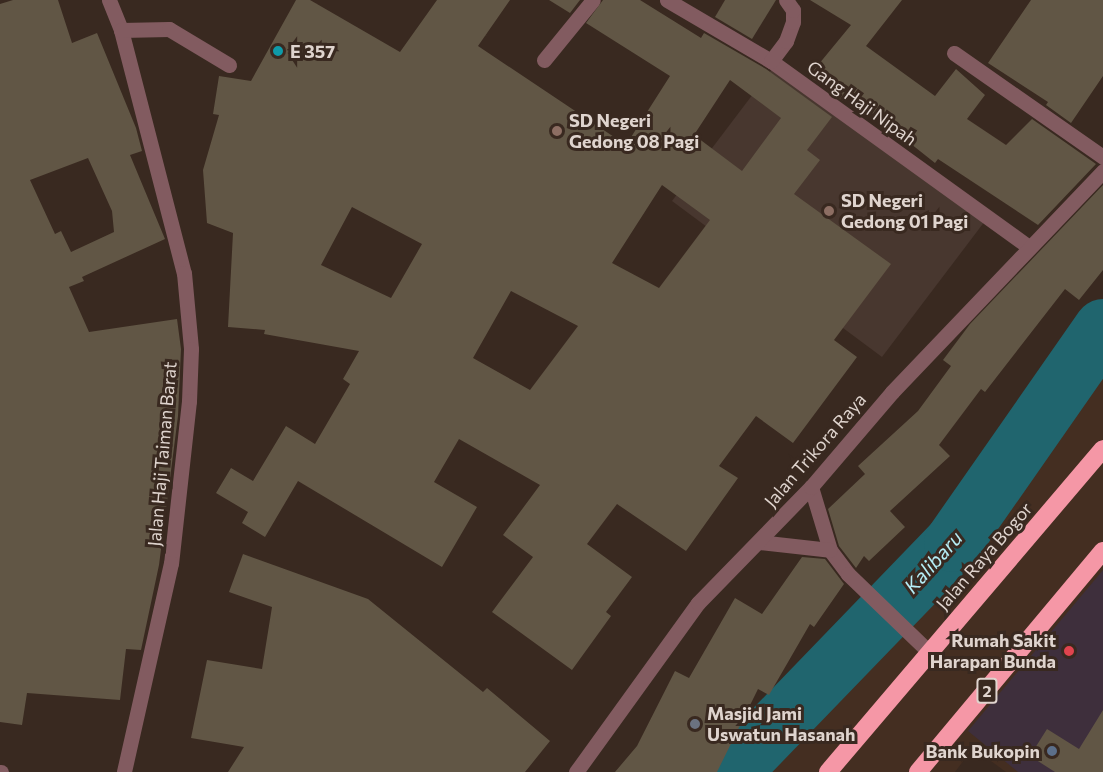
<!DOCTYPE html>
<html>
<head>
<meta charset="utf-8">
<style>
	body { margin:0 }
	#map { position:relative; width:1103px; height:772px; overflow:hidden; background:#392920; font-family:Commissioner,sans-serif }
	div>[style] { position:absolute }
	.built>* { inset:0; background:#442e21 }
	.education>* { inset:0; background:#48372f }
	.medical>* { inset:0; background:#3e2f3c }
	.river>* { height:58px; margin:-29px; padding:0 29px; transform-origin:29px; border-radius:29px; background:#20656e }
	.building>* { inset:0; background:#615645 }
	.minor>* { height:15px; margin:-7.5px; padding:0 7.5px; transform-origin:7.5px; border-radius:7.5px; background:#825b60 }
	.highway>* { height:18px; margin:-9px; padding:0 9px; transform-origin:9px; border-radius:9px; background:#f597a6 }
	.dots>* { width:16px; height:16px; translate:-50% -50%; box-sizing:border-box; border:3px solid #392920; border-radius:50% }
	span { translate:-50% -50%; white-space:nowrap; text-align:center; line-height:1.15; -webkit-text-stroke:6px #392920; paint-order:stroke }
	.shield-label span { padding:2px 4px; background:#392920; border:2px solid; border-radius:4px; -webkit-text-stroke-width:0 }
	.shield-label { font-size:16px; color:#dfd4ce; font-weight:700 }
	.poi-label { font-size:18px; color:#dfd4ce; font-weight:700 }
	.left { translate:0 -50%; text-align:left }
	.right { translate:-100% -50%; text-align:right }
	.street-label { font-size:18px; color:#dfd4ce }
	.water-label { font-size:20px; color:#b5edf5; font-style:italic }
</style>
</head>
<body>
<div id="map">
	<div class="built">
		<i style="clip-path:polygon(1103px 339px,1103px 772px,1006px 772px,973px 748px,955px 772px,769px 772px,924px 614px)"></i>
	</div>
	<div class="education">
		<i style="clip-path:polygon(775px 65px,985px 221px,882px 357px,672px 201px)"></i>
	</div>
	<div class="medical">
		<i style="clip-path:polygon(1103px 570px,1103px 772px,1018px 772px,968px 731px)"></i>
	</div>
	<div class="river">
		<i style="left:732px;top:772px;width:318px;rotate:-46deg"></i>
		<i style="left:953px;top:543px;width:262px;rotate:-55.1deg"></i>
	</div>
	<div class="building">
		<i style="clip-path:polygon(evenodd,13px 0,58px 0,72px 43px,97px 33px,136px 128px,142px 151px,130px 155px,165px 239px,82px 277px,84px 281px,69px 287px,89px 332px,177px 319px,181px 349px,178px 416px,159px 565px,141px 650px,126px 649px,120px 700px,27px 693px,22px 725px,0 722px,0 4px,13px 0,88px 158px,112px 211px,114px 232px,71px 252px,61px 231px,55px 234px,30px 180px,88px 158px)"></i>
		<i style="clip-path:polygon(evenodd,296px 0,310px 0,400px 52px,437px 0,510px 0,478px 46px,626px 145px,670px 76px,586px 23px,603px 0,640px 0,701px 38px,704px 33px,766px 69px,832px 117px,807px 150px,820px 160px,794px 194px,891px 264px,834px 340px,857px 357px,793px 443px,756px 416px,719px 466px,738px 478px,686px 551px,617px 504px,587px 544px,632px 577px,606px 612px,611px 616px,572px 670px,492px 612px,533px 557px,503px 535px,540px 485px,459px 439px,434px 482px,477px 507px,442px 567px,298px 481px,265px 537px,242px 523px,248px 512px,216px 493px,231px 468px,253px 481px,286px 426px,315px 444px,350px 384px,343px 379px,359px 351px,264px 334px,265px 330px,228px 327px,233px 233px,207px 223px,203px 170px,219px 115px,213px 114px,219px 76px,251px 81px,296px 0,730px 80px,781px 118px,742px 171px,694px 135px,730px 80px,296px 0,662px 185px,710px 220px,659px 288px,612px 263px,662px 185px,296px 0,352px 207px,422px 244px,391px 298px,321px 265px,352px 207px,296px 0,511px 291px,578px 326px,530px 390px,473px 358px,511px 291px)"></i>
		<i style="clip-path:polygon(549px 0,580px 0,570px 13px)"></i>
		<i style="clip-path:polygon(725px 0,776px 0,752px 39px,715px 17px)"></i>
		<i style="clip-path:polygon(810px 0,902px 0,866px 46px,935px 96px,956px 69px,985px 95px,967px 119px,1006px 145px,1032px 119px,1096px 164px,1038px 225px,938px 159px,935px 163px,848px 94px,843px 101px,809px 76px,851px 25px)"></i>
		<i style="clip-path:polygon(1031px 0,1103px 0,1103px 76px,1071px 123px,1046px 105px,1048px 102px,988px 63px)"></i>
		<i style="clip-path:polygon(1103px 185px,1103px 270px,1079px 300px,1065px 289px,985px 392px,981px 389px,939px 445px,950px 456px,890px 511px,905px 527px,869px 561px,864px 556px,856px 568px,839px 546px,828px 509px,865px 474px,858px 466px,918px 411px,951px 366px,943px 360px,970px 324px)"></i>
		<i style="clip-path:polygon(243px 554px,368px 599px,483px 692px,487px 688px,550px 741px,525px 772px,228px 772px,244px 747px,191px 738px,207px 660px,262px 669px,272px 607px,229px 592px)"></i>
		<i style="clip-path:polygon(802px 557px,825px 559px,844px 584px,814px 627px,810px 624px,769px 695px,758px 689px,717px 772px,615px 772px,637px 746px,675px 671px,689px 678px,735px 598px,762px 614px)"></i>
		<i style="clip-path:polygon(1103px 710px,1103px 772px,1055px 772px,1030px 756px,1047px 729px,1079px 749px)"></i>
	</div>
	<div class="minor">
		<i style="left:109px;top:0;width:32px;rotate:68deg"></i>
		<i style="left:121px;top:30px;width:251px;rotate:75.5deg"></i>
		<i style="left:184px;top:273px;width:76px;rotate:84.7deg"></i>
		<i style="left:191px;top:349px;width:52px;rotate:92.2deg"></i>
		<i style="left:189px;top:401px;width:163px;rotate:96.3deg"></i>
		<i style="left:171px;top:563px;width:214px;rotate:102.7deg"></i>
		<i style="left:667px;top:0;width:121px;rotate:30.4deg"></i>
		<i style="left:771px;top:61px;width:318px;rotate:35.8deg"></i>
		<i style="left:121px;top:30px;width:48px;rotate:-1.2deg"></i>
		<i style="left:169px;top:29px;width:70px;rotate:31deg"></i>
		<i style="left:954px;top:53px;width:182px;rotate:34.9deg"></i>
		<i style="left:544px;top:60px;width:77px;rotate:-50.8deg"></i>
		<i style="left:771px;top:61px;width:25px;rotate:-53deg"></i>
		<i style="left:786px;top:41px;width:20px;rotate:-70deg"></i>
		<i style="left:793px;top:22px;width:12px;rotate:-90deg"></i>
		<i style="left:793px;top:10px;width:12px;rotate:-125deg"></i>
		<i style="left:811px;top:487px;width:66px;rotate:73.2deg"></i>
		<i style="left:830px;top:550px;width:30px;rotate:53deg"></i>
		<i style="left:848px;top:574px;width:112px;rotate:43.9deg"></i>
		<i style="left:759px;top:542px;width:71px;rotate:6.4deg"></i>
		<i style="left:0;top:772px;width:1px"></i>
		<i style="left:576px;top:772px;width:208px;rotate:-54.2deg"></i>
		<i style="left:698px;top:603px;width:162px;rotate:-45.8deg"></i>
		<i style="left:811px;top:487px;width:125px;rotate:-49.5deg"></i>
		<i style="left:892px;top:392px;width:306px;rotate:-46.3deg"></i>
	</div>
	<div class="highway">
		<i style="left:828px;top:772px;width:424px;rotate:-49.6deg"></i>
		<i style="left:918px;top:772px;width:288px;rotate:-50.1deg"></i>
	</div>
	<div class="dots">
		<i style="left:278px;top:51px;background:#0f9aa8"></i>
		<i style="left:557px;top:131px;background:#8d6e63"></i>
		<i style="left:829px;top:211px;background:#8d6e63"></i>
		<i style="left:1069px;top:651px;background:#e0444e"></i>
		<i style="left:695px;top:724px;background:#6b7280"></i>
		<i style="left:1052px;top:751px;background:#5c6f8a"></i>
	</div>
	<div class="shield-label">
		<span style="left:987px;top:691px">2</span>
	</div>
	<div class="poi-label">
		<span class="left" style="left:290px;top:51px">E 357</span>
		<span class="left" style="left:569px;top:131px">SD Negeri<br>Gedong 08 Pagi</span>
		<span class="left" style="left:841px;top:211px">SD Negeri<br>Gedong 01 Pagi</span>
		<span class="right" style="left:1056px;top:651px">Rumah Sakit<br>Harapan Bunda</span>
		<span class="left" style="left:707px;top:724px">Masjid Jami<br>Uswatun Hasanah</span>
		<span class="right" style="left:1040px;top:751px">Bank Bukopin</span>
	</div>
	<div class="street-label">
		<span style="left:862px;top:103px;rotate:36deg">Gang Haji Nipah</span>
		<span style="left:815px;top:450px;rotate:-49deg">Jalan Trikora Raya</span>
		<span style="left:162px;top:454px;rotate:-85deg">Jalan Haji Taiman Barat</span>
		<span style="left:984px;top:556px;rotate:-49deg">Jalan Raya Bogor</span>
	</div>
	<div class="water-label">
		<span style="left:933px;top:562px;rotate:-48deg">Kalibaru</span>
	</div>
</div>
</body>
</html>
